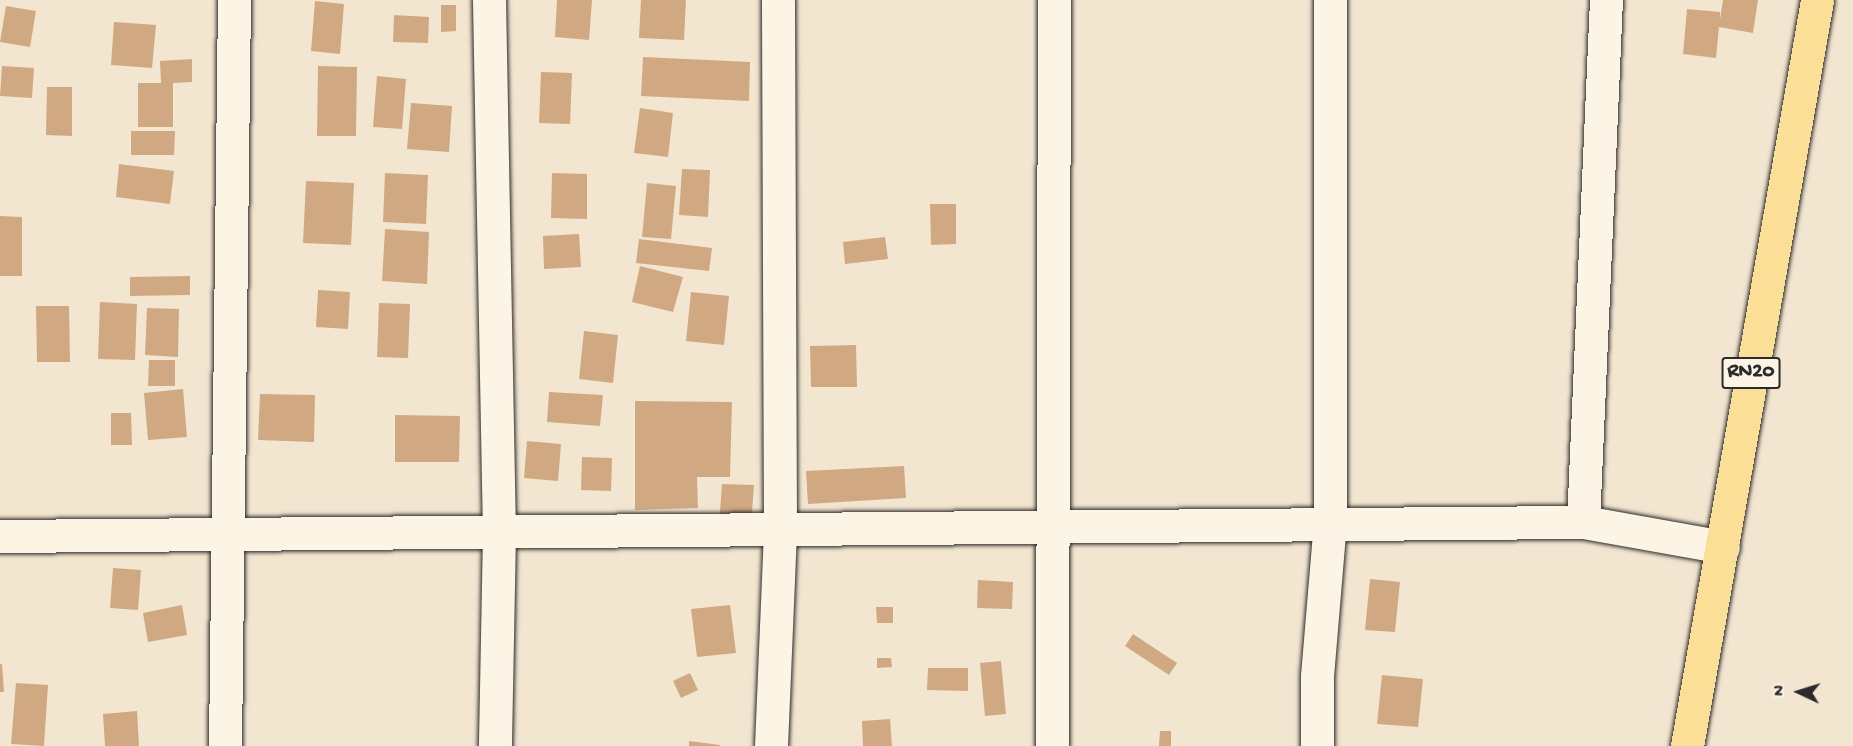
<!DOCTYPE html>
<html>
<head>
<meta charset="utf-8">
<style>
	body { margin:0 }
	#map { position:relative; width:1853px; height:746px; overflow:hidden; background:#f3e6d1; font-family:"Gochi Hand",sans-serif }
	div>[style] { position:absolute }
	.building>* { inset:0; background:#d0a982 }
	.roads { filter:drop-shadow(0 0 2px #2b2b2b) drop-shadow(0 0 2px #2b2b2b) }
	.street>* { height:33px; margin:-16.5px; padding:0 16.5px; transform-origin:16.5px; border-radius:16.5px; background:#fcf5e5 }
	.primary>* { height:33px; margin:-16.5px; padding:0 16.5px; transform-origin:16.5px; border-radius:16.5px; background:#fbdf96 }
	span { translate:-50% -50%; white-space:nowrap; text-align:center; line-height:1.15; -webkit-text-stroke:6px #fcf5e5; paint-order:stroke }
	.shield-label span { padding:2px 4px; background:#fcf5e5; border:2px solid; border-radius:4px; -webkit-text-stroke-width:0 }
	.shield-label { font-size:21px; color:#2b2b2b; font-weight:700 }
	.north { position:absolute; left:1769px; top:662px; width:60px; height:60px; -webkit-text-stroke:4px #fcf5e5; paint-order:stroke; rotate:274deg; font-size:16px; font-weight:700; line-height:24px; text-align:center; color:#2b2b2b }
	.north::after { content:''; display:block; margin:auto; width:21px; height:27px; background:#2b2b2b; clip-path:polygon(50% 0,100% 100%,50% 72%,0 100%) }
</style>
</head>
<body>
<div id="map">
	<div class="building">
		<i style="clip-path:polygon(557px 0,592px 0,589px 40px,555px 37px)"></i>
		<i style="clip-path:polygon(641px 0,686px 0,684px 40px,639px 38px)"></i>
		<i style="clip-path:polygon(1723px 0,1758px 0,1753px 33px,1719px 27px,1716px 58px,1683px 54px,1687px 9px,1720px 12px,1720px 19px)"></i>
		<i style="clip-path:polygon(315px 1px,344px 4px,340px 54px,311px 51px)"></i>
		<i style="clip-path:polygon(441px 5px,456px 5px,456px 31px,441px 32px)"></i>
		<i style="clip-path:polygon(6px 6px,36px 11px,30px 47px,0 42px)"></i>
		<i style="clip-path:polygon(394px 15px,429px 17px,428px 43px,393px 42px)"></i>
		<i style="clip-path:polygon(114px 22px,156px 25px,152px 68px,111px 65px)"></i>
		<i style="clip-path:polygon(643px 57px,750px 62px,749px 101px,641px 96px)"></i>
		<i style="clip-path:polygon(192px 59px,192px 82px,173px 83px,173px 127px,138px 127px,138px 83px,161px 83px,160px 61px)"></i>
		<i style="clip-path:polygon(2px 66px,34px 68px,32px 98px,0 96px)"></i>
		<i style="clip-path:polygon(318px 66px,357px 67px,356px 136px,317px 136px)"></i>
		<i style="clip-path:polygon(541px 72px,572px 73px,570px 124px,539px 123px)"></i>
		<i style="clip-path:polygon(377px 76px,406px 79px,402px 129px,373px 127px)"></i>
		<i style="clip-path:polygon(47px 87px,72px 87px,72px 136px,46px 135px)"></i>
		<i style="clip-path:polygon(411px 103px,452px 106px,449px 152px,407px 149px)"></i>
		<i style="clip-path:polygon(640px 108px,673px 113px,668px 157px,634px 153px)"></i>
		<i style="clip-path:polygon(131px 131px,175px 131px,174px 155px,131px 155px)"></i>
		<i style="clip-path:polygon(119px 164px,174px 171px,170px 204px,116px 197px)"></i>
		<i style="clip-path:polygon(682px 169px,710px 170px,708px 217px,679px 215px)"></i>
		<i style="clip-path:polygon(385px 173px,428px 175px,426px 224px,383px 222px)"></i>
		<i style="clip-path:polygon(552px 173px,587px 174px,587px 219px,551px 218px)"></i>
		<i style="clip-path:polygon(306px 181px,354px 183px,351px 245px,303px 243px)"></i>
		<i style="clip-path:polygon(647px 183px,676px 186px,671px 239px,642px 237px)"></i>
		<i style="clip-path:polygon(930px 204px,956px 204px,956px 244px,931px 245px)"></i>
		<i style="clip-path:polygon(0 216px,22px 217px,22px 276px,0 276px)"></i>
		<i style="clip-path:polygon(385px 229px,429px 232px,427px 284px,382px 281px)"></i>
		<i style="clip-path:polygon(579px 234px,581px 267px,544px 269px,543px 236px)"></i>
		<i style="clip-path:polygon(885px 237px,888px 259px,845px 264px,843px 242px)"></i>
		<i style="clip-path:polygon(639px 239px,712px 248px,709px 271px,636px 263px)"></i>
		<i style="clip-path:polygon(640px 266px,683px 277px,673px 312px,632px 302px)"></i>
		<i style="clip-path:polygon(190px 276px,190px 295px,130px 296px,130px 277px)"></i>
		<i style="clip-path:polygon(318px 290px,350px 292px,348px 329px,316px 327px)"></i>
		<i style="clip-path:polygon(691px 292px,729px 296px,724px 345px,686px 341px)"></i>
		<i style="clip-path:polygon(100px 302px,137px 304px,135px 360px,98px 359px)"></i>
		<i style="clip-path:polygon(379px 303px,410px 304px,408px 358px,377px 357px)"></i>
		<i style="clip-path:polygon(36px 306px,69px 306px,70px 362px,37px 362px)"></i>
		<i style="clip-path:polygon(147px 308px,179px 309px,178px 357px,145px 355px)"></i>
		<i style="clip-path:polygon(584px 331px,618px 335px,613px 383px,579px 379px)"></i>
		<i style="clip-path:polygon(856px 345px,857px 387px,811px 387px,810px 346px)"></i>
		<i style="clip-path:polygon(149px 360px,175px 360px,175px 386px,148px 386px)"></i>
		<i style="clip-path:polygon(183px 389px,187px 437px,148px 440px,144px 393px)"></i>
		<i style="clip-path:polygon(549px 392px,603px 395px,600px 426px,547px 422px)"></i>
		<i style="clip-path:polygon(260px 394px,315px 395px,314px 442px,258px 440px)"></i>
		<i style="clip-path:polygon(635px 401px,732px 402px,730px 477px,697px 477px,698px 508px,635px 510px)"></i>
		<i style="clip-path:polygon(111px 413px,131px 413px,132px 445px,111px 445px)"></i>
		<i style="clip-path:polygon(395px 415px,460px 416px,459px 462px,395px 462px)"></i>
		<i style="clip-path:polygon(527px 441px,561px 444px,558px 481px,524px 478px)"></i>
		<i style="clip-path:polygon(582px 457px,612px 458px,611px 491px,581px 490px)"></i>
		<i style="clip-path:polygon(904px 466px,906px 498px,808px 504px,806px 471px)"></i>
		<i style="clip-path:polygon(722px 484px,754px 485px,751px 526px,719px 525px)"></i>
		<i style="clip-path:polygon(113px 568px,141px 570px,138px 610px,110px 608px)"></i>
		<i style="clip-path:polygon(1370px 579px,1400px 582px,1395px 632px,1365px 630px)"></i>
		<i style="clip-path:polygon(978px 580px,1013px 582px,1012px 609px,977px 608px)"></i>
		<i style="clip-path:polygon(182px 605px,187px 635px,148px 642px,143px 613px)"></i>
		<i style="clip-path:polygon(730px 605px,736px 653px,697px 657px,691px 609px)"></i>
		<i style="clip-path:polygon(876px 607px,893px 607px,893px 623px,877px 623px)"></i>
		<i style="clip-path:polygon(1133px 634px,1177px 663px,1169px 675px,1125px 646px)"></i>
		<i style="clip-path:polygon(877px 658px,891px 658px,892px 667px,877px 668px)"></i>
		<i style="clip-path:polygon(1001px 661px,1006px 714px,985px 716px,980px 663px)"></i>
		<i style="clip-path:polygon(0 664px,2px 664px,4px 692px,0 692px)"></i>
		<i style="clip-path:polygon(928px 668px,968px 668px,968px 691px,927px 690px)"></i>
		<i style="clip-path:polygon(690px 673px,698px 690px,681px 698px,673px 681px)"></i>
		<i style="clip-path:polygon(1382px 675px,1423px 679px,1418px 727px,1377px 724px)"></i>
		<i style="clip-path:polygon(16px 683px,48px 685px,44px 746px,11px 744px)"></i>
		<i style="clip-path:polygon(137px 711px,139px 746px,105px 746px,103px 714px)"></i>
		<i style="clip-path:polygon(890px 719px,892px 746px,863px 746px,862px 721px)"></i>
		<i style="clip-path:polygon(1160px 731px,1171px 731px,1171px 746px,1159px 746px)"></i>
		<i style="clip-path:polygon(689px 741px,720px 745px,720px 746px,689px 746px)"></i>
	</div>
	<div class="roads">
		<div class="street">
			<i style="left:489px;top:0;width:533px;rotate:88.93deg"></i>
			<i style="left:499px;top:533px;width:213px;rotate:91.1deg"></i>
			<i style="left:1583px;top:522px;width:523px;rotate:-87.48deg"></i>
			<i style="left:0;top:536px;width:1583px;rotate:-0.51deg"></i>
			<i style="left:1583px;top:522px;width:142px;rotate:10.1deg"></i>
			<i style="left:225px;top:746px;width:746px;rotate:-89.31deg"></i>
			<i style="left:771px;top:746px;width:218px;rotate:-87.6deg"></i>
			<i style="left:780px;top:528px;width:528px;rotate:-90.22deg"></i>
			<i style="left:1052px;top:746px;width:746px;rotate:-89.85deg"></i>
			<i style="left:1317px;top:746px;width:70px;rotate:-90deg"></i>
			<i style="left:1317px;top:676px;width:156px;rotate:-85.2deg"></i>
			<i style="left:1330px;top:521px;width:521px;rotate:-90deg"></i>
		</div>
		<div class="primary">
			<i style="left:1687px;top:746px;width:757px;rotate:-80.11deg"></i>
		</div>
	</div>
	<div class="shield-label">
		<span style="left:1751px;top:373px">RN20</span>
	</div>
	<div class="north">N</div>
</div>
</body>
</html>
